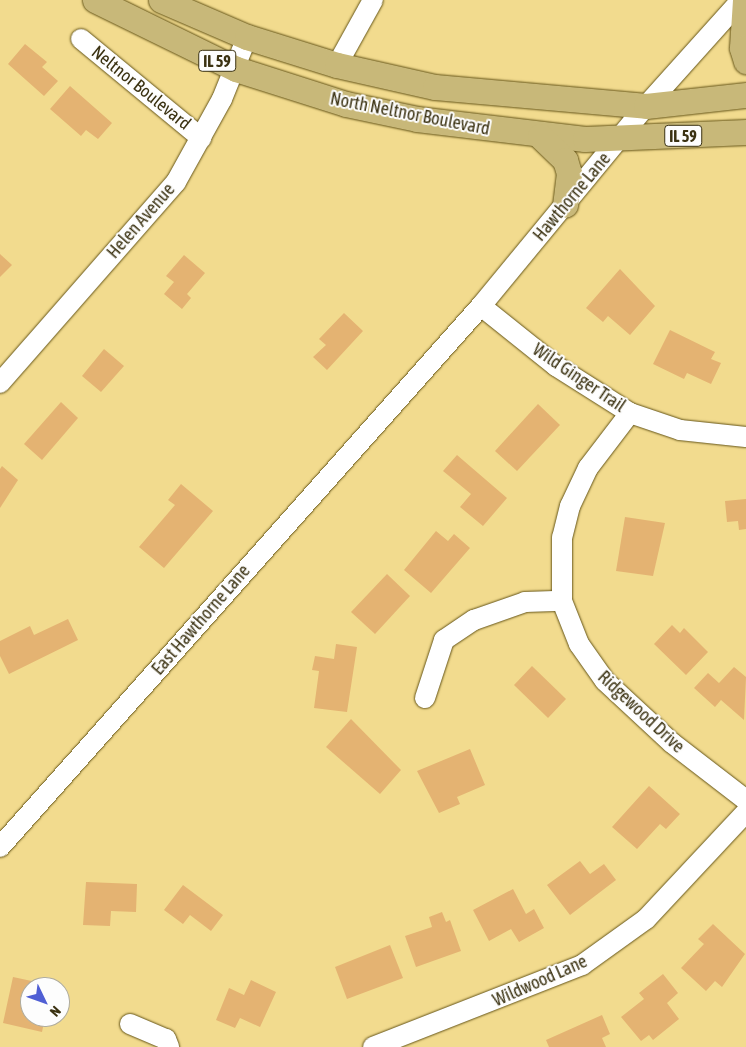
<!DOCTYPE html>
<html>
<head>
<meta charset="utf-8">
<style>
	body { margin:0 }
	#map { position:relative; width:746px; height:1047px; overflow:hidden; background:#f2db8e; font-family:"Asap Condensed",sans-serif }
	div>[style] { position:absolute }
	.building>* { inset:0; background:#e4b372 }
	.roads { filter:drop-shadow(0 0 1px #655519) drop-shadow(0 0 1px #655519) }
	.minor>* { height:20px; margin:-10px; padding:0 10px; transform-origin:10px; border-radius:10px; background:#fff }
	.major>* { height:25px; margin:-12.5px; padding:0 12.5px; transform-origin:12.5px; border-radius:12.5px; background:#c8b879 }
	span { translate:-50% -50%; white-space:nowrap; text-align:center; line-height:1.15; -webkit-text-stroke:4px #fdfdfd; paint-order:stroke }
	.shield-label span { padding:1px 4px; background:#fdfdfd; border:1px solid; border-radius:4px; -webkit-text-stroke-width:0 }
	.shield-label { font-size:16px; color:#3b3212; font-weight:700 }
	.street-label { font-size:18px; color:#3b3212 }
	.north { position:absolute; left:20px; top:977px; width:50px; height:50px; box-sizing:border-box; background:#fdfdfd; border:1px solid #afac9f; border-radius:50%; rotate:132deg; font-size:14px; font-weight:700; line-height:20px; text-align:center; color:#3b3212 }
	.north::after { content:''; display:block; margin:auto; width:18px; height:22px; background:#505fd4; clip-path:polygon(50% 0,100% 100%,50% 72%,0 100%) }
</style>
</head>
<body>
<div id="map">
	<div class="building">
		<i style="clip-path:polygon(25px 44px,47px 62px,42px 67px,58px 81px,44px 96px,8px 64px)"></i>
		<i style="clip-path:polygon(70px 86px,112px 123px,98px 139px,86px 130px,81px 136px,50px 109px)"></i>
		<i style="clip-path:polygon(0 254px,12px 265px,0 277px)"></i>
		<i style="clip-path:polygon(184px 255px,205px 273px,187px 294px,191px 298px,182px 309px,164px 294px,174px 282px,166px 276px)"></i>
		<i style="clip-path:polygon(620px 269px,655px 306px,630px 335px,608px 316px,603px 322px,586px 308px)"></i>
		<i style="clip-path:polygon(344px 313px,363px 331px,327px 370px,313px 357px,326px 345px,319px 339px)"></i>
		<i style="clip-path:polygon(670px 330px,715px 352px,711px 359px,721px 363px,711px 384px,687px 373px,684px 379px,653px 364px)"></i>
		<i style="clip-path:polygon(104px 349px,124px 366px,101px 392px,82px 376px)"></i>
		<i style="clip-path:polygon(61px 402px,78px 418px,42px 460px,24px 444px)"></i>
		<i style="clip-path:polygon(538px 404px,560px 425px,517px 471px,495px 451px)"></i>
		<i style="clip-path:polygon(457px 455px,507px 498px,483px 526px,460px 507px,471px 494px,443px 471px)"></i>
		<i style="clip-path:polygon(2px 466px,18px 480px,0 508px,0 469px)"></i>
		<i style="clip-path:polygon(181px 484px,213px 511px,164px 568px,139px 547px,175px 505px,168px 500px)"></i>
		<i style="clip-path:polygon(746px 499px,746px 529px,739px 530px,738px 521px,727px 522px,725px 501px)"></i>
		<i style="clip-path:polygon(625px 517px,665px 523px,653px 576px,616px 571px)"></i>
		<i style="clip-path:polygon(436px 531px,448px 541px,454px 534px,470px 548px,431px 593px,404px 570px)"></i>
		<i style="clip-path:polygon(387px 574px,410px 596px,375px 634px,351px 612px)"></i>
		<i style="clip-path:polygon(68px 619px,78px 640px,9px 674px,0 656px,0 641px,30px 626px,34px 635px)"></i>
		<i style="clip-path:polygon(672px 625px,680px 633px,684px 628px,708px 652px,686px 675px,654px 644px)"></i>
		<i style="clip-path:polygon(336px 644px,357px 647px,347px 712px,314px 708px,319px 671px,312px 670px,315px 656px,334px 659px)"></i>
		<i style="clip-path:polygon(532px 666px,566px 699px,548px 718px,514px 685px)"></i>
		<i style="clip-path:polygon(734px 667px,746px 677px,744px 720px,721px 700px,715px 707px,694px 688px,708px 673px,719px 683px)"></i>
		<i style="clip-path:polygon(351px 719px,401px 770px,380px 794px,326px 747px)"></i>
		<i style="clip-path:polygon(470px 749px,485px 785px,457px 797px,460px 804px,439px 813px,417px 771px)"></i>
		<i style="clip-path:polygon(649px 786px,680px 814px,666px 829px,660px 824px,637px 849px,612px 827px)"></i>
		<i style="clip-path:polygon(580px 861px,590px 874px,604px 864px,616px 880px,570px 915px,547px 885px)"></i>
		<i style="clip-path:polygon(86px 882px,137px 884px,136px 912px,111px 911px,110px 926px,83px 925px)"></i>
		<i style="clip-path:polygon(183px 885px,223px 915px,211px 931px,190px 915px,183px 924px,164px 910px)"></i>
		<i style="clip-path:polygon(513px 889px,526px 914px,534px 909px,544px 928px,519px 942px,511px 929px,489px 941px,473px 910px)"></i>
		<i style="clip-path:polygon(442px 912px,446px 922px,450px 920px,461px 951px,416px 967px,405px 936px,432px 927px,429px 917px)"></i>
		<i style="clip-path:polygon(713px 924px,745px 954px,722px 987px,715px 981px,706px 991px,681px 968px,704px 944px,698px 939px)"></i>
		<i style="clip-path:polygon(390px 945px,403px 978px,347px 999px,335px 967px)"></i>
		<i style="clip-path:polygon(663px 974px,678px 993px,667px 1003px,679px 1019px,653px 1040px,649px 1035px,641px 1041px,621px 1017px,644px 999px,639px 993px)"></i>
		<i style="clip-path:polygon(13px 977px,55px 986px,30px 987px,30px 1017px,45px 1017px,42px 1032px,3px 1023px)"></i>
		<i style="clip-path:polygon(251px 980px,276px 992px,260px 1027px,240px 1018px,235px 1028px,216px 1020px,229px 988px,244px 995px)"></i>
		<i style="clip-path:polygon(602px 1015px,610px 1034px,602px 1038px,606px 1047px,549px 1047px,546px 1040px)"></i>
	</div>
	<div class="roads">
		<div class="minor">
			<i style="left:81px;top:39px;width:156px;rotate:39.5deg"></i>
			<i style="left:337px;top:65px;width:74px;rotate:-61deg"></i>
			<i style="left:481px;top:306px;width:96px;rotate:38.7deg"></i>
			<i style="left:556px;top:366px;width:88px;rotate:32.4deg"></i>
			<i style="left:630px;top:413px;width:53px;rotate:18.8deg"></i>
			<i style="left:680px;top:430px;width:66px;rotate:6.1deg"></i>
			<i style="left:0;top:383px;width:267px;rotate:-48.8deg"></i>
			<i style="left:176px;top:182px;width:95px;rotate:-61deg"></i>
			<i style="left:222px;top:99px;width:67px;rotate:-68deg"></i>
			<i style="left:630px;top:413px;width:69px;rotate:127.4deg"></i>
			<i style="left:588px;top:468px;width:42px;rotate:115.3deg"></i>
			<i style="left:570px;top:506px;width:32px;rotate:104deg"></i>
			<i style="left:562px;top:537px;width:64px;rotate:90deg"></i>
			<i style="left:562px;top:601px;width:46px;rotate:68.4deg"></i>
			<i style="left:579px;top:644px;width:45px;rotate:54.9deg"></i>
			<i style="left:605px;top:681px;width:91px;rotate:42.8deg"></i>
			<i style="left:672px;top:743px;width:93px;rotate:37.6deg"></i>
			<i style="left:425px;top:698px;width:61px;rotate:-71.9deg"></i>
			<i style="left:444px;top:640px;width:36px;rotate:-34deg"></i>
			<i style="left:474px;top:620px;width:54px;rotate:-19.4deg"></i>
			<i style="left:525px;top:602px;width:37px;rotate:-2deg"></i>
			<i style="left:0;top:847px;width:724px;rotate:-48.36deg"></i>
			<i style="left:481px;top:306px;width:259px;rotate:-50.5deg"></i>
			<i style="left:646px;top:106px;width:142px;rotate:-48.1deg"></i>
			<i style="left:130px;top:1024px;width:39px;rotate:23deg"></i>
			<i style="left:166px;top:1039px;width:9px;rotate:69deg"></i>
			<i style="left:373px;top:1047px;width:225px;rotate:-21.4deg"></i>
			<i style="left:582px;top:965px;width:79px;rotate:-35.7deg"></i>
			<i style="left:646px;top:919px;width:146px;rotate:-46.9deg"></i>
		</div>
		<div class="major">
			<i style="left:95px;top:0;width:157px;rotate:26.1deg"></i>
			<i style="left:236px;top:69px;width:115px;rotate:17.7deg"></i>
			<i style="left:346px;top:104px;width:73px;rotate:11.9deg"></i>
			<i style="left:417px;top:119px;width:169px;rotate:6.8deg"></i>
			<i style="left:585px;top:139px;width:161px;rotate:-2.5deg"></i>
			<i style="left:161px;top:0;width:94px;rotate:23.3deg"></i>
			<i style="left:247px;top:37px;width:94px;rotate:17.3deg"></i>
			<i style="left:337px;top:65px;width:100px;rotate:12.7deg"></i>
			<i style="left:435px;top:87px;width:212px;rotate:5.1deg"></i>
			<i style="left:646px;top:106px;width:101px;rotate:-6.3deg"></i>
			<i style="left:745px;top:0;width:48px;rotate:93.6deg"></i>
			<i style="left:742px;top:48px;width:14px;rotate:73deg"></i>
			<i style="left:540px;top:136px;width:35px;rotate:44deg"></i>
			<i style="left:565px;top:160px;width:14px;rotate:73deg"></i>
			<i style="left:569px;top:173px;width:32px;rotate:97deg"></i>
		</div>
	</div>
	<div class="shield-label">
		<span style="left:217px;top:61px">IL 59</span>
		<span style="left:683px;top:136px">IL 59</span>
	</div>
	<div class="street-label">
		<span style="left:141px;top:88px;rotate:39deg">Neltnor Boulevard</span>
		<span style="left:410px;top:114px;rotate:11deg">North Neltnor Boulevard</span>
		<span style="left:572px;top:197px;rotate:-50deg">Hawthorne Lane</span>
		<span style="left:141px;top:221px;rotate:-49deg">Helen Avenue</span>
		<span style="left:579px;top:378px;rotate:34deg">Wild Ginger Trail</span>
		<span style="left:201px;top:620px;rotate:-49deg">East Hawthorne Lane</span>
		<span style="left:641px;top:712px;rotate:43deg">Ridgewood Drive</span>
		<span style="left:540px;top:981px;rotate:-24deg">Wildwood Lane</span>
	</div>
	<div class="north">N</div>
</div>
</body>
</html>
